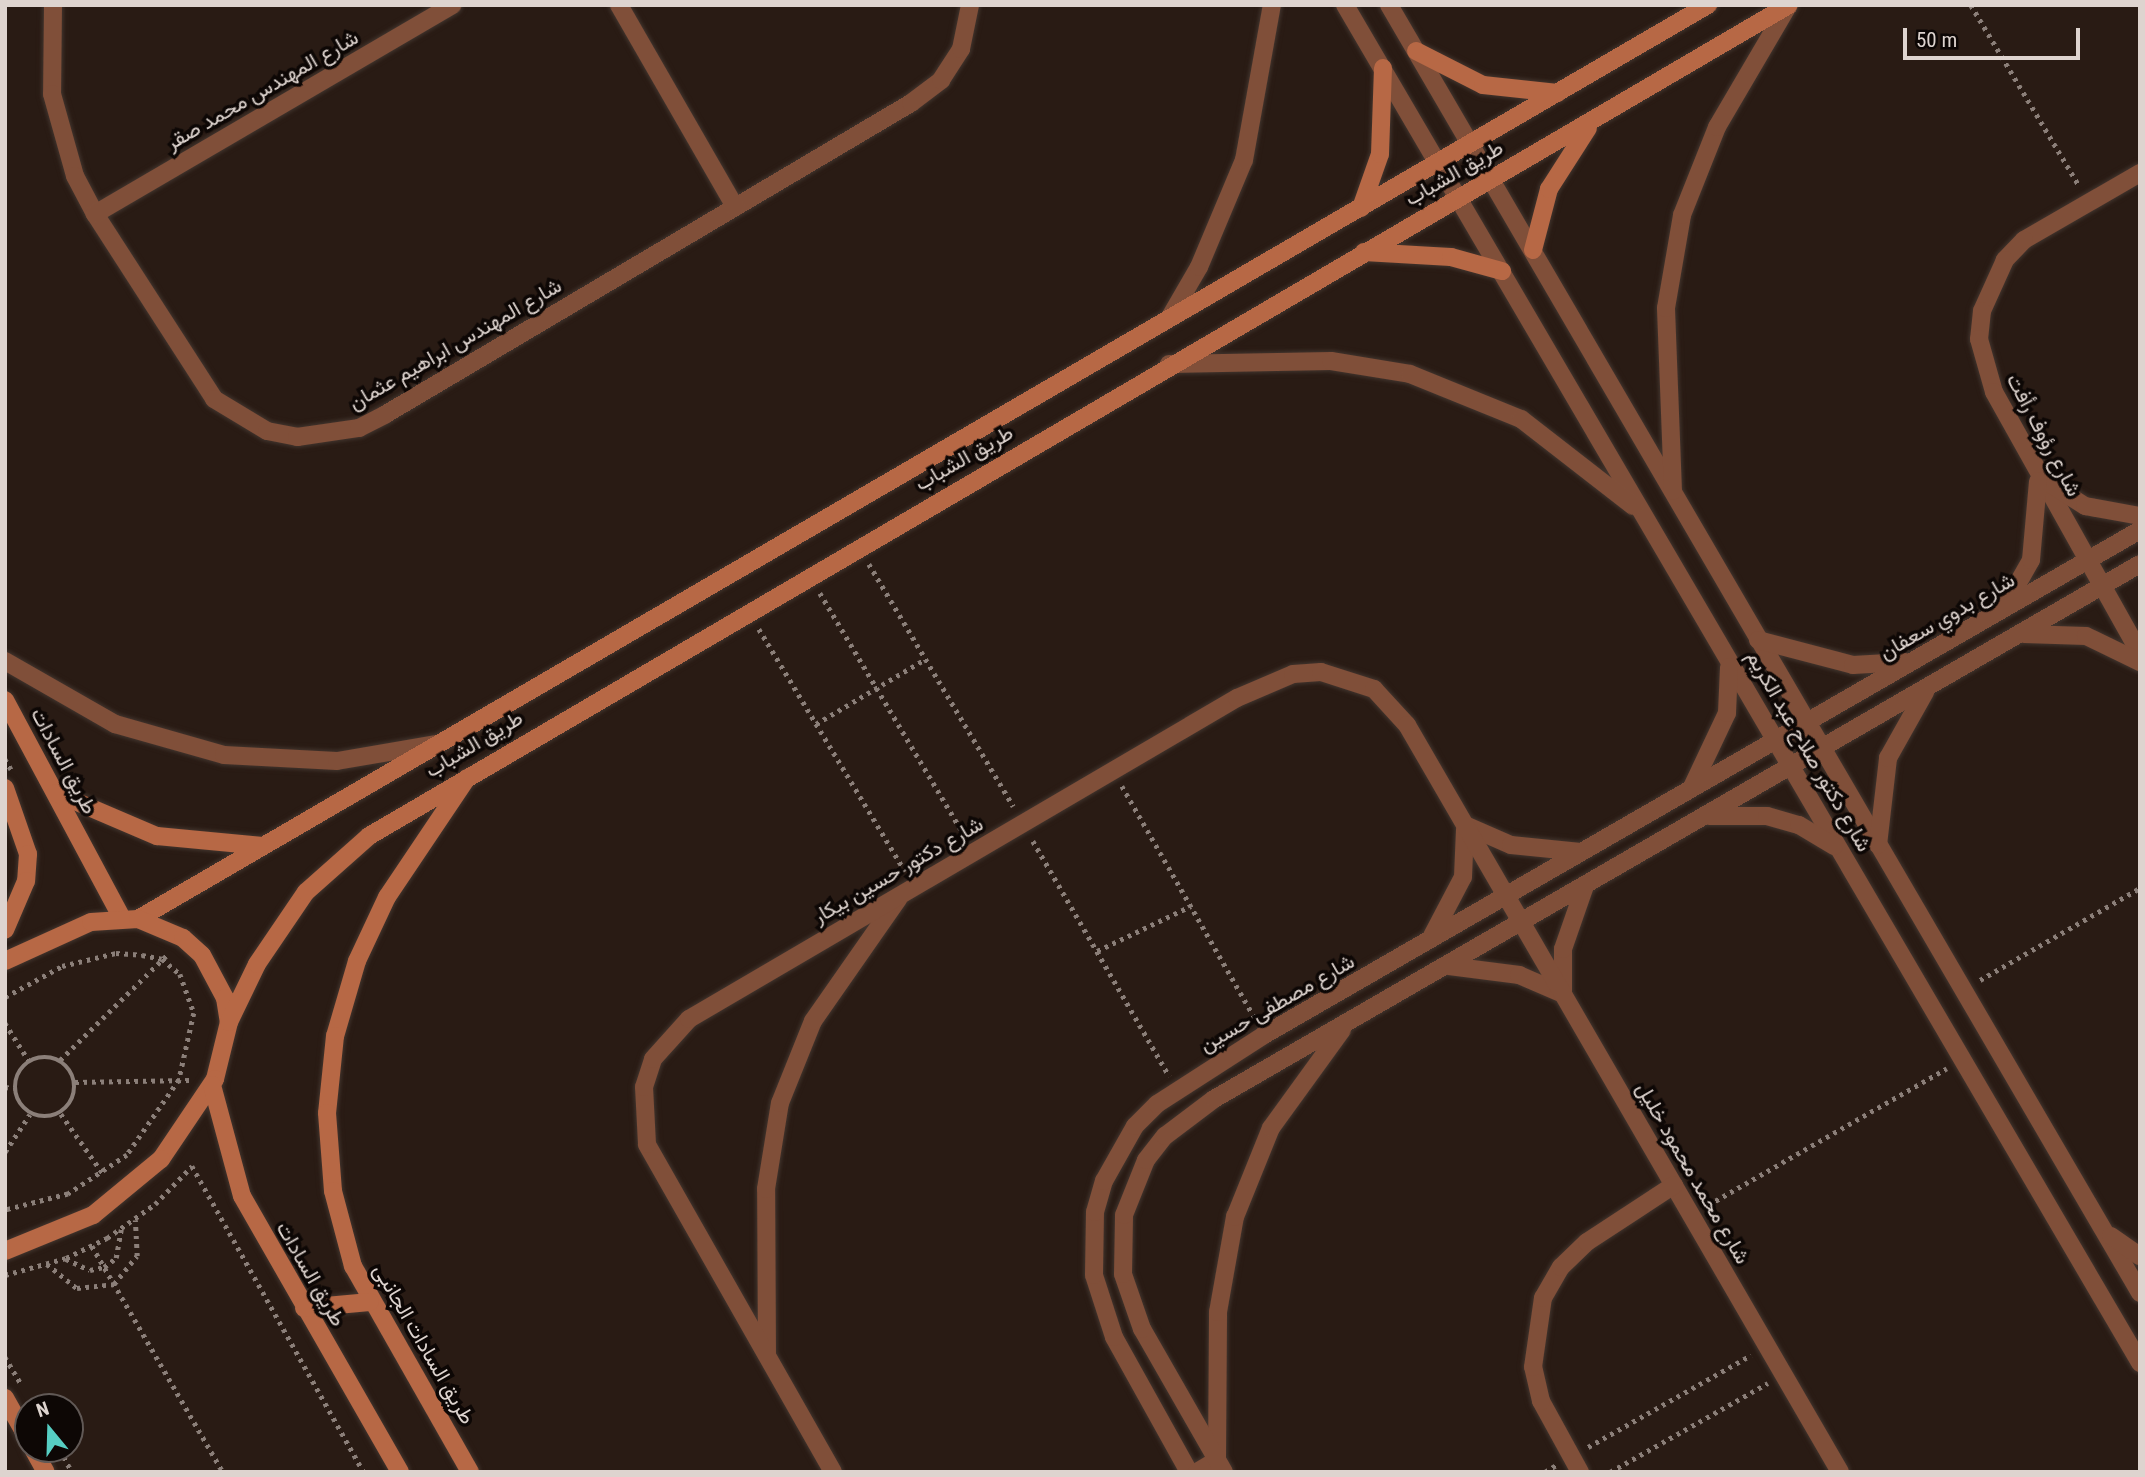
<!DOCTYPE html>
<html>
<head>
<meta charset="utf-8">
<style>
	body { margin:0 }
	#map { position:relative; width:2145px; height:1477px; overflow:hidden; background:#291b14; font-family:"Roboto Condensed",Vazirmatn,sans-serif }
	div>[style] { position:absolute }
	.path>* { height:4.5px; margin-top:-2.25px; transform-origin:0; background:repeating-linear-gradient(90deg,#8b7f79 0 3.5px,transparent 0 8.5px) }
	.path>.ring { margin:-2.25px; padding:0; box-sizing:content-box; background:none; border:4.5px solid #8b7f79; border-radius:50% }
	.roads { filter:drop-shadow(0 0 2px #42352e) drop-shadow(0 0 2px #42352e) }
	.street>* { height:18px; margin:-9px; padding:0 9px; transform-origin:9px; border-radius:9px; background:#804f39 }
	.secondary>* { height:18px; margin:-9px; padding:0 9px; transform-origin:9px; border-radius:9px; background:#b76845 }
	span { translate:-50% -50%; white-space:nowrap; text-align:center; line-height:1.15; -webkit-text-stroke:7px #0d0705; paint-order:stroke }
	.street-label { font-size:21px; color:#ded4cf }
	.frame { position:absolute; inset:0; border:7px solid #ded4cf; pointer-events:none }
	.north { position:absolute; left:14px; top:1393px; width:70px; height:70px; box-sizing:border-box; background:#0d0705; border:2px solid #615956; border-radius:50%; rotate:341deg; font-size:19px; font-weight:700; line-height:28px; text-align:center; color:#ded4cf }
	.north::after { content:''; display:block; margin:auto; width:24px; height:32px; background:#56cec3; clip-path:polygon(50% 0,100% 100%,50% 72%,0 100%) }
	.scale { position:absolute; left:1903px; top:28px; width:177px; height:32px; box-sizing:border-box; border:4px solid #ded4cf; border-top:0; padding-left:9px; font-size:21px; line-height:24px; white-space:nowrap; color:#ded4cf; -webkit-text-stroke:5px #0d0705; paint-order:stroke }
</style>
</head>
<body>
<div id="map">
	<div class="path">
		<i style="left:1971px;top:5px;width:212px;rotate:59.1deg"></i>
		<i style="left:869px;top:564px;width:282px;rotate:59.2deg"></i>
		<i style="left:820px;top:593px;width:282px;rotate:59.2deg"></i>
		<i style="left:759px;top:629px;width:283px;rotate:58.9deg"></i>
		<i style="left:816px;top:724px;width:126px;rotate:-30.7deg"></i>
		<i style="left:5px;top:759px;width:12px;rotate:59deg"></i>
		<i style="left:1122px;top:786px;width:267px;rotate:60.2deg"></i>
		<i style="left:1033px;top:841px;width:272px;rotate:59.9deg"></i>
		<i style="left:1097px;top:951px;width:104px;rotate:-25.6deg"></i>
		<i style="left:1980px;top:980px;width:185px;rotate:-29.9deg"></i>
		<i style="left:5px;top:997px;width:65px;rotate:-28.5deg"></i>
		<i style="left:62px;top:966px;width:56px;rotate:-13.5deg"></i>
		<i style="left:116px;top:953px;width:26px;rotate:4deg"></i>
		<i style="left:142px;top:955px;width:20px;rotate:11deg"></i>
		<i style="left:162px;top:959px;width:23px;rotate:40deg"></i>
		<i style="left:180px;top:974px;width:41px;rotate:70.3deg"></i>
		<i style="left:194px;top:1013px;width:69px;rotate:102.6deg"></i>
		<i style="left:179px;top:1080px;width:91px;rotate:124.7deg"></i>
		<i style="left:127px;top:1155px;width:71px;rotate:146.5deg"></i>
		<i style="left:68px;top:1194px;width:65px;rotate:165.7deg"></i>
		<i style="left:5px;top:1023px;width:45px;rotate:57.7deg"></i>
		<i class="ring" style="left:15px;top:1057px;width:55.5px;height:55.5px"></i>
		<i style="left:60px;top:1060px;width:153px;rotate:-44.5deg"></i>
		<i style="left:75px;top:1082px;width:115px;rotate:-1deg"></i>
		<i style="left:5px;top:1087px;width:9px;rotate:6deg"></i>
		<i style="left:61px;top:1114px;width:75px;rotate:54.8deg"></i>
		<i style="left:5px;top:1152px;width:45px;rotate:-56.7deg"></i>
		<i style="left:1708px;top:1205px;width:275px;rotate:-29.8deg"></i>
		<i style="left:92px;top:1246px;width:261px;rotate:59.9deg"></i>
		<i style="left:66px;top:1259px;width:26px;rotate:25deg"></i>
		<i style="left:90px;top:1270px;width:14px;rotate:-12deg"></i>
		<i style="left:104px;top:1267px;width:15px;rotate:-37deg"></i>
		<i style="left:116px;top:1258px;width:29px;rotate:-80deg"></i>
		<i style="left:47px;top:1264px;width:38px;rotate:39deg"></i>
		<i style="left:77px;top:1288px;width:37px;rotate:-6deg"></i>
		<i style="left:114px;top:1284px;width:36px;rotate:-51deg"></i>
		<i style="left:137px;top:1256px;width:36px;rotate:-93deg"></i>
		<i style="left:5px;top:1275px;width:63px;rotate:-15.6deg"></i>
		<i style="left:66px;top:1258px;width:46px;rotate:-26deg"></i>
		<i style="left:107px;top:1238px;width:59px;rotate:-35.3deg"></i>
		<i style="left:155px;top:1204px;width:53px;rotate:-45.8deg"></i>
		<i style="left:192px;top:1166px;width:351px;rotate:60.7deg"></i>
		<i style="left:5px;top:1357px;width:33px;rotate:59deg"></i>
		<i style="left:1588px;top:1447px;width:187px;rotate:-29.4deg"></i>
		<i style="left:64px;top:1457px;width:17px;rotate:62deg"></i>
		<i style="left:1545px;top:1472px;width:13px;rotate:-32deg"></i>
		<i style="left:1610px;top:1472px;width:181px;rotate:-29.4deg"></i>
	</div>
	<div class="roads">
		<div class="street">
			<i style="left:53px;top:5px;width:89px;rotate:90.6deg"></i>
			<i style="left:52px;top:94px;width:85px;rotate:74.3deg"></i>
			<i style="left:75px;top:176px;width:43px;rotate:62.2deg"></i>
			<i style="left:95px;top:214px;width:220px;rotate:57.2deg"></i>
			<i style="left:214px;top:399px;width:62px;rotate:31.1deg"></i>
			<i style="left:267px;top:431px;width:31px;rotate:11deg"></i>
			<i style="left:297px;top:437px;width:63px;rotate:-8.3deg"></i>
			<i style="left:359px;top:428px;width:30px;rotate:-27deg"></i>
			<i style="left:386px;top:414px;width:610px;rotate:-30.64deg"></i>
			<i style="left:911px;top:103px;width:38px;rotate:-37deg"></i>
			<i style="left:941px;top:80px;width:37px;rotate:-57deg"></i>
			<i style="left:961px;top:49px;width:45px;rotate:-78.4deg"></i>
			<i style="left:619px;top:5px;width:233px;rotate:60.1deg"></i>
			<i style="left:1345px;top:5px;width:1574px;rotate:59.65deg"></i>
			<i style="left:1389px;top:5px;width:1491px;rotate:59.75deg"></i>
			<i style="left:2140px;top:173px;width:134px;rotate:150deg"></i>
			<i style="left:2024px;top:240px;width:28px;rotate:134deg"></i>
			<i style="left:2005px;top:260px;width:56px;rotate:114.3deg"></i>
			<i style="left:1982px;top:311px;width:28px;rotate:96deg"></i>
			<i style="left:1979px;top:339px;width:55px;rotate:74.2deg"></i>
			<i style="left:1994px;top:392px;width:299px;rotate:60.8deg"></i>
			<i style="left:95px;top:214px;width:414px;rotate:-30.3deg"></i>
			<i style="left:1170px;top:317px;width:58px;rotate:-59.9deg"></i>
			<i style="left:1199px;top:267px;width:116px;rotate:-67.2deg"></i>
			<i style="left:1244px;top:160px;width:158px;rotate:-79.8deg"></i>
			<i style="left:1169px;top:364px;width:162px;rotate:-1.1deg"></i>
			<i style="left:1331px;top:361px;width:80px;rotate:9.3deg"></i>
			<i style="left:1410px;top:374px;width:120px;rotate:22.1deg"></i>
			<i style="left:1521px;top:419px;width:142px;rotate:37.8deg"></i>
			<i style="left:2044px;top:480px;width:49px;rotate:32.4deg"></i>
			<i style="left:2085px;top:506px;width:56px;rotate:10.3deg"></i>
			<i style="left:1673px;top:491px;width:183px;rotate:-92.2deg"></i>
			<i style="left:1666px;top:308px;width:94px;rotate:-80.2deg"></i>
			<i style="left:1682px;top:215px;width:95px;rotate:-68.3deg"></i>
			<i style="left:1717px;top:127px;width:140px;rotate:-59.6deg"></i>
			<i style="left:2005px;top:606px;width:53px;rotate:-60.5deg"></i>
			<i style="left:2031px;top:560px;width:79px;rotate:-84.9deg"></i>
			<i style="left:2024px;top:634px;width:62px;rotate:1.8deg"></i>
			<i style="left:2086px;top:636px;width:60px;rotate:25.7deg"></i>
			<i style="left:1758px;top:640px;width:98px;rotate:14.7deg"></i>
			<i style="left:1853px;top:665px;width:52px;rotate:-3.3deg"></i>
			<i style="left:5px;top:661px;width:127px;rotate:29.8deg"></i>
			<i style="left:115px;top:724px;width:113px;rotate:15.9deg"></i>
			<i style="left:224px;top:755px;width:113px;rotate:3deg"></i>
			<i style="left:337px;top:761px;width:100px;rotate:-9.7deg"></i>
			<i style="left:1692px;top:787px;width:82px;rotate:-64.7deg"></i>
			<i style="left:1727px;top:713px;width:46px;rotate:-87.5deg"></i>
			<i style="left:1709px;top:816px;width:58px"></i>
			<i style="left:1767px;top:816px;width:33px;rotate:16deg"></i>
			<i style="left:1799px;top:825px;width:41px;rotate:31deg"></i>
			<i style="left:1465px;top:825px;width:50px;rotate:23.5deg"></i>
			<i style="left:1511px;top:845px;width:70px;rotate:5.7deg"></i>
			<i style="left:1878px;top:845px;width:88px;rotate:-83.4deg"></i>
			<i style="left:1888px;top:758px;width:76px;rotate:-60.7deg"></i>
			<i style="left:1432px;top:936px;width:67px;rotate:-62.3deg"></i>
			<i style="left:1463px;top:877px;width:48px;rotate:-87.6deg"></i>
			<i style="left:1449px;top:966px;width:71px;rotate:7.3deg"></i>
			<i style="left:1519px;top:975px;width:48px;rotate:23.4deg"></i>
			<i style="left:1563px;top:991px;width:42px;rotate:-90deg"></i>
			<i style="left:1563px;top:949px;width:67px;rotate:-70.8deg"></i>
			<i style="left:2111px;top:1236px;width:35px;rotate:35deg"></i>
			<i style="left:767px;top:1355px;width:166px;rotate:-90.3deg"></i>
			<i style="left:766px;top:1189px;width:87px;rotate:-80.8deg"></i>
			<i style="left:780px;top:1103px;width:88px;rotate:-68.1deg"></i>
			<i style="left:813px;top:1021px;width:149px;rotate:-55.1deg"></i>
			<i style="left:833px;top:1472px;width:377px;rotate:-119.6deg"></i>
			<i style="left:647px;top:1144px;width:57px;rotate:-93deg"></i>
			<i style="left:644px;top:1087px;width:29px;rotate:-72deg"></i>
			<i style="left:653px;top:1059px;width:54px;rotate:-48deg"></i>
			<i style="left:689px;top:1019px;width:635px;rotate:-30.36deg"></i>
			<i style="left:1237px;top:698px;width:61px;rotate:-23.2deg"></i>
			<i style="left:1293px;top:674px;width:28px;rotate:-4deg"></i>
			<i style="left:1321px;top:672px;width:56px;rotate:17.8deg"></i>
			<i style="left:1374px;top:689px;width:49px;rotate:47.5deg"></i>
			<i style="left:1407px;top:725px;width:863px;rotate:59.9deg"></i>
			<i style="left:1189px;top:1472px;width:154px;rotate:-119.1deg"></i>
			<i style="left:1114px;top:1337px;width:65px;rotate:-107.9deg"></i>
			<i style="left:1094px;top:1275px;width:63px;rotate:-89.1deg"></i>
			<i style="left:1095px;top:1212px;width:32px;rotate:-74deg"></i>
			<i style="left:1104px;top:1181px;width:63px;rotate:-60.6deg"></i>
			<i style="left:1135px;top:1126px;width:31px;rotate:-45deg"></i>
			<i style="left:1157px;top:1104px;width:127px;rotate:-32.8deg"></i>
			<i style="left:1264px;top:1035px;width:1011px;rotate:-29.96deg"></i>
			<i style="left:1197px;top:1472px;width:23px;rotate:-31deg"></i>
			<i style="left:1217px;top:1460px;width:148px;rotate:-89.6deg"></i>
			<i style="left:1218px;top:1312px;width:97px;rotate:-79.9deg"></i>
			<i style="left:1235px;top:1217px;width:96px;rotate:-68deg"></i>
			<i style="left:1271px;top:1128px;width:121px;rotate:-54.1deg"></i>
			<i style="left:1224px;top:1472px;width:165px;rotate:-119.8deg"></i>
			<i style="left:1142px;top:1329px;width:58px;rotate:-109.1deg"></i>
			<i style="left:1123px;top:1274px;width:59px;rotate:-89deg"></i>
			<i style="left:1124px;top:1215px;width:59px;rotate:-68.2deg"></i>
			<i style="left:1146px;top:1160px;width:31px;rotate:-52deg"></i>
			<i style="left:1165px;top:1136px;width:61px;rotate:-37.1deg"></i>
			<i style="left:1214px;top:1099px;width:1069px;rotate:-30.02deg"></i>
			<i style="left:1580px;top:1472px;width:81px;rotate:-118.8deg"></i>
			<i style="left:1541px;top:1401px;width:35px;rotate:-103deg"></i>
			<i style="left:1533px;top:1367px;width:70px;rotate:-81.8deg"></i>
			<i style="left:1543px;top:1298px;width:36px;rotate:-60deg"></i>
			<i style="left:1561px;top:1267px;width:36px;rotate:-44deg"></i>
			<i style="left:1587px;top:1242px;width:104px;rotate:-33.2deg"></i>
		</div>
		<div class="secondary">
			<i style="left:1416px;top:51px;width:75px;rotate:26.9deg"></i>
			<i style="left:1483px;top:85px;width:75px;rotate:6.1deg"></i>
			<i style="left:1361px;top:208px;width:57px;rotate:-70.6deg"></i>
			<i style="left:1380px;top:154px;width:86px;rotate:-88deg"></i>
			<i style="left:1533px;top:250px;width:63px;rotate:-75.3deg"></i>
			<i style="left:1549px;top:189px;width:72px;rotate:-57.4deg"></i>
			<i style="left:1364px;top:252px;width:87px;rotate:3.3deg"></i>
			<i style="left:1451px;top:257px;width:53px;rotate:15.4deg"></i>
			<i style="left:5px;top:700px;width:247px;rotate:61.8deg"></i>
			<i style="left:467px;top:778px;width:143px;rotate:123.9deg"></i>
			<i style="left:387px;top:897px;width:71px;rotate:115.1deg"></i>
			<i style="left:357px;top:961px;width:78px;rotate:106.3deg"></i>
			<i style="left:335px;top:1036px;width:77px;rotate:95.9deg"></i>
			<i style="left:327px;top:1113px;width:78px;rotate:85.6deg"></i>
			<i style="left:333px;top:1191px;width:78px;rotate:75.1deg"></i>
			<i style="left:353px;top:1266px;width:237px;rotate:60.4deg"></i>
			<i style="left:5px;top:788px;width:70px;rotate:70.8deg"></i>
			<i style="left:28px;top:854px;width:27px;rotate:94deg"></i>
			<i style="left:26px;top:881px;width:53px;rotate:113.2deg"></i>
			<i style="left:56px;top:793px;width:110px;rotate:23.1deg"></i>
			<i style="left:157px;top:836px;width:106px;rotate:5.4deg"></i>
			<i style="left:138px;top:919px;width:1817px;rotate:-30.21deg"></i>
			<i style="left:5px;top:961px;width:94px;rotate:-24.4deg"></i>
			<i style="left:91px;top:922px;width:47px;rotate:-3.7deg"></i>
			<i style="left:138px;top:919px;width:49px;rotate:22.9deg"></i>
			<i style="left:183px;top:938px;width:25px;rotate:42deg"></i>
			<i style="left:202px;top:955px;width:49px;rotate:61.9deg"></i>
			<i style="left:225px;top:998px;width:24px;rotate:81deg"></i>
			<i style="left:229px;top:1022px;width:59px;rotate:103.8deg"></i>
			<i style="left:215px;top:1079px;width:97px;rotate:124deg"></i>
			<i style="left:161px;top:1159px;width:88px;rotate:140.5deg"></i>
			<i style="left:93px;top:1215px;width:95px;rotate:157.8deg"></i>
			<i style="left:229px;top:1022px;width:64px;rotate:-64.2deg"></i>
			<i style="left:257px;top:964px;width:87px;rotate:-55.8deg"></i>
			<i style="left:306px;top:892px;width:84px;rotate:-41.6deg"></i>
			<i style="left:369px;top:836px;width:1645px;rotate:-30.34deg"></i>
			<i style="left:212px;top:1085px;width:115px;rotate:74.9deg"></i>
			<i style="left:242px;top:1196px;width:318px;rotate:60.2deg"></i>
			<i style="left:304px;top:1308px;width:66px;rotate:-5.2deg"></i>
			<i style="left:5px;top:1398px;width:47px;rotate:60.7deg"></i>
			<i style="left:33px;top:1449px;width:26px;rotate:61deg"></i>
		</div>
	</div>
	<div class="street-label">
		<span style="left:262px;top:90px;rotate:-30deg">شارع المهندس محمد صقر</span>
		<span style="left:1454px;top:173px;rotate:-30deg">طريق الشباب</span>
		<span style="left:455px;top:344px;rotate:-30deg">شارع المهندس ابراهيم عثمان</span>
		<span style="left:2044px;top:435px;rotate:62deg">شارع رؤوف رأفت</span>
		<span style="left:964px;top:458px;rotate:-30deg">طريق الشباب</span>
		<span style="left:1947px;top:616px;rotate:-30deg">شارع بدوي سعفان</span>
		<span style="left:474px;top:744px;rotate:-31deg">طريق الشباب</span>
		<span style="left:1809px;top:751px;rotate:60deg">شارع دكتور صلاح عبد الكريم</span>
		<span style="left:64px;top:761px;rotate:62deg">طريق السادات</span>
		<span style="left:898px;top:870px;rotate:-30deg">شارع دكتور حسين بيكار</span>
		<span style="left:1277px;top:1003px;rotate:-30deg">شارع مصطفى حسين</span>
		<span style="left:1693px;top:1173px;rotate:60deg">شارع محمد محمود خليل</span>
		<span style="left:311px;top:1274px;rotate:60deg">طريق السادات</span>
		<span style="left:424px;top:1344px;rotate:60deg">طريق السادات الجانبى</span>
	</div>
	<div class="frame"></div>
	<div class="north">N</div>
	<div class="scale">50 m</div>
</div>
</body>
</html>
